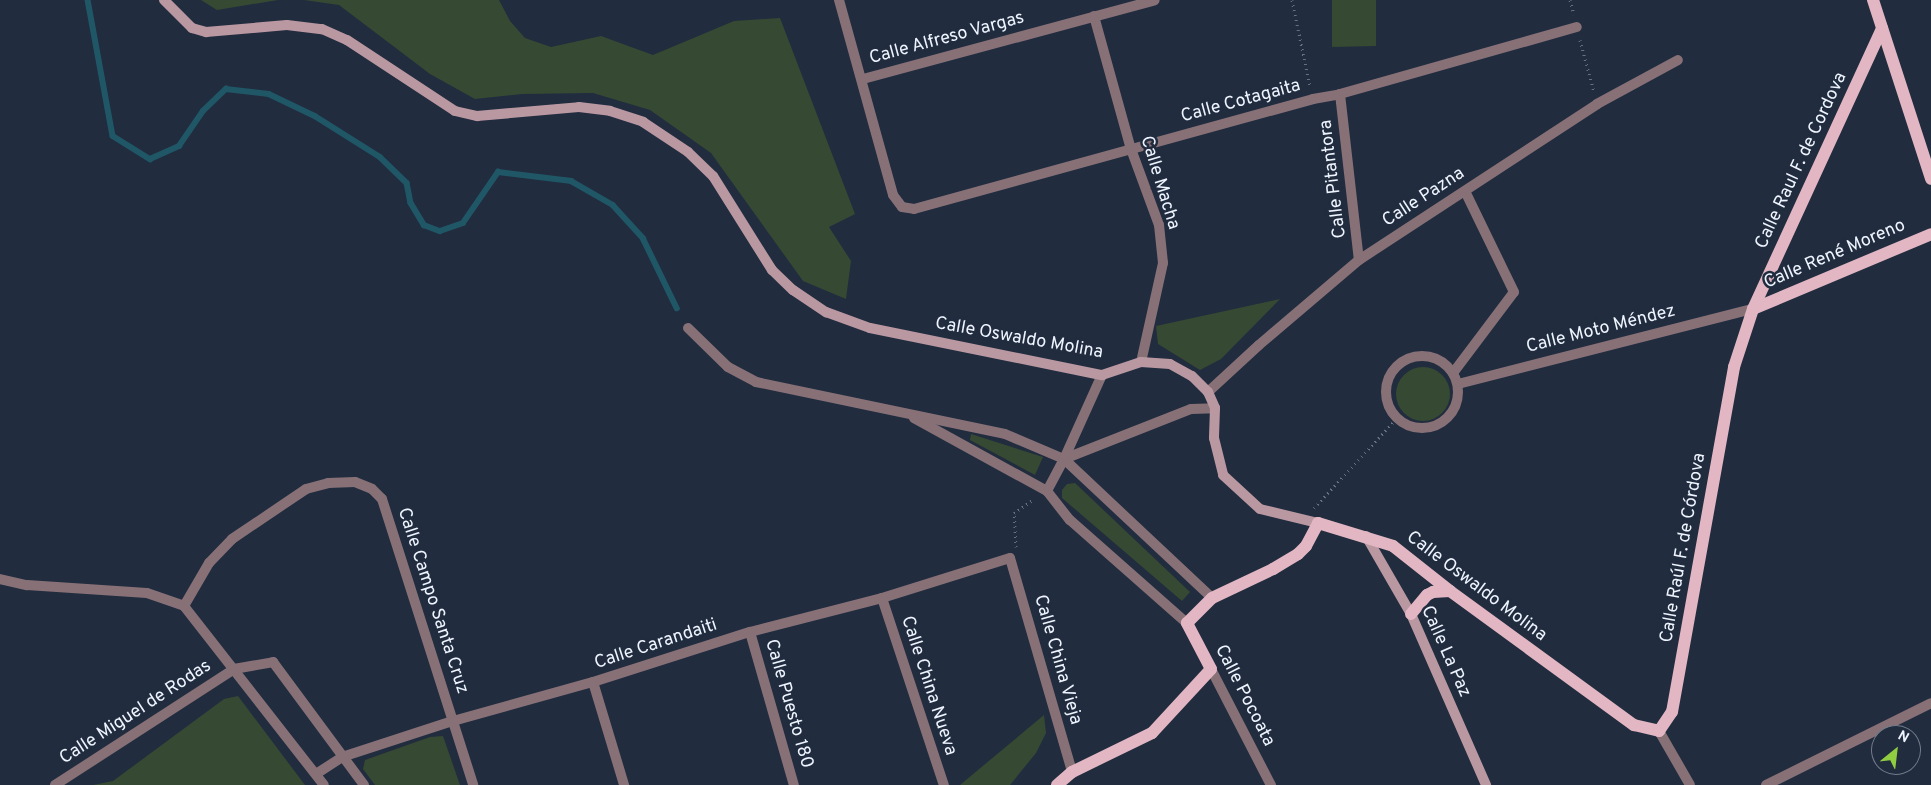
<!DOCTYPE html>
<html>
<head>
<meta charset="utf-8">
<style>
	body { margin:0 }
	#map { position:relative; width:1931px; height:785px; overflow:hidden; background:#212c3f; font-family:Overpass,sans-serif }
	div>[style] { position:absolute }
	.green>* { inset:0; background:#364933 }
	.round { border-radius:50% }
	.stream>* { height:5.5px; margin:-2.75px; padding:0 2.75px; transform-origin:2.75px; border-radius:2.75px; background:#205766 }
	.path>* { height:3px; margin-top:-1.5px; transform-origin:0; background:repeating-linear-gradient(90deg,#677181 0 1px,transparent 0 5px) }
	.pedestrian>* { height:10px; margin:-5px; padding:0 5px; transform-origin:5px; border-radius:5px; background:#877177 }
	.minor>* { height:10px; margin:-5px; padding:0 5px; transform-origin:5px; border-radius:5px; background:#877177 }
	.minor>.ring { margin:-5px; padding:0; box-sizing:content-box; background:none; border:10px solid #877177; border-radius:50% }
	.secondary>* { height:10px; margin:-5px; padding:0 5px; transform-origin:5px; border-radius:5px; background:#ba98a1 }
	.primary>* { height:12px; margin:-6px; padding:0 6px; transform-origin:6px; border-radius:6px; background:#e2b6c2 }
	span { translate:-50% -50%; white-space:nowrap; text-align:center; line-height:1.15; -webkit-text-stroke:5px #212c3f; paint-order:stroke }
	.street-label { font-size:18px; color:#eef5ff }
	.north { position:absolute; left:1871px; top:725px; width:50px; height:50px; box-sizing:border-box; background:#212c3f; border:1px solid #737c8c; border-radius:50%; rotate:29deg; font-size:14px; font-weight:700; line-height:20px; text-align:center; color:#eef5ff }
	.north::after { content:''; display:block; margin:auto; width:18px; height:22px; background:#90cd41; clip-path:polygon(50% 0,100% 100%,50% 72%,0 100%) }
</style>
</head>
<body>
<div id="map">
	<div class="green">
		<i style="clip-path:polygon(201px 0,278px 0,217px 10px)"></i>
		<i style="clip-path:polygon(304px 0,499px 0,510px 21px,525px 38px,551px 47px,601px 36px,653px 55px,734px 21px,780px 18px,855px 214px,829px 227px,851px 261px,846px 299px,803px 281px,711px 153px,650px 110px,593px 93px,522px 94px,475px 99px,430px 74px,339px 5px)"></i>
		<i style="clip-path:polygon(1332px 0,1376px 0,1376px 46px,1332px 47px)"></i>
		<i style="clip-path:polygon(1280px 299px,1221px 359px,1200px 370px,1158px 344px,1156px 326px)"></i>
		<i class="round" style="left:1396px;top:367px;width:54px;height:54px"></i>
		<i style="clip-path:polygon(971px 434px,1043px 457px,1035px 475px,970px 440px)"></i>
		<i style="clip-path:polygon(1075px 483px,1190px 592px,1182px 601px,1062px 498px,1062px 490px,1067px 484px)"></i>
		<i style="clip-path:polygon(238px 696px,305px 785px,93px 785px,113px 781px,224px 699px)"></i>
		<i style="clip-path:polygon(1044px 715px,1046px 733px,1036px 753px,1010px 785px,960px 785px)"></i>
		<i style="clip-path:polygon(443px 736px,460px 785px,375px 785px,363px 769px,365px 760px,430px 737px)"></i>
	</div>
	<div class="stream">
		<i style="left:88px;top:0;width:138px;rotate:79.6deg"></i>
		<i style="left:113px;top:136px;width:44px;rotate:31.9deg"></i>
		<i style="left:150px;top:159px;width:32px;rotate:-24deg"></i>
		<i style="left:179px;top:146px;width:42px;rotate:-55.6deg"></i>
		<i style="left:203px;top:111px;width:32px;rotate:-44deg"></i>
		<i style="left:226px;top:89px;width:43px;rotate:6.6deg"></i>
		<i style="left:269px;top:94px;width:51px;rotate:25.6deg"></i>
		<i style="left:315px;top:116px;width:77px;rotate:32.2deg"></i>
		<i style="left:380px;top:157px;width:37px;rotate:44deg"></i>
		<i style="left:407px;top:183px;width:20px;rotate:79deg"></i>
		<i style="left:411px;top:203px;width:26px;rotate:59deg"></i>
		<i style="left:424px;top:225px;width:17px;rotate:21deg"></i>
		<i style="left:440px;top:231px;width:24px;rotate:-19deg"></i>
		<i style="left:463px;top:223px;width:62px;rotate:-55.5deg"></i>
		<i style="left:498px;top:172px;width:74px;rotate:7deg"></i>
		<i style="left:571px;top:181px;width:48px;rotate:29.7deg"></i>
		<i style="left:613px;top:205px;width:45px;rotate:47.7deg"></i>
		<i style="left:643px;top:238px;width:78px;rotate:64.1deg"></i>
	</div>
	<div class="path">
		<i style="left:1292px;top:0;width:88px;rotate:78.2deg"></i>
		<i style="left:1570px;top:0;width:15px;rotate:74deg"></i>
		<i style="left:1580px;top:40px;width:54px;rotate:74.9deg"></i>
		<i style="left:1314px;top:508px;width:122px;rotate:-47.3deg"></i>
		<i style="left:1016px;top:547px;width:34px;rotate:-93deg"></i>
		<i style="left:1014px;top:513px;width:24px;rotate:-35deg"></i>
	</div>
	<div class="pedestrian">
		<i style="left:1453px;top:373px;width:101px;rotate:-53deg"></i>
		<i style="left:1514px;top:292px;width:112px;rotate:-115.9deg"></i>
	</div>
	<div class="minor">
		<i style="left:839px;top:0;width:202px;rotate:74.5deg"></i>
		<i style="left:893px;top:195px;width:15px;rotate:53deg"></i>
		<i style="left:902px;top:207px;width:12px;rotate:9deg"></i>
		<i style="left:914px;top:209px;width:414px;rotate:-15.4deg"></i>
		<i style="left:1313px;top:99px;width:27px;rotate:-10deg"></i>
		<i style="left:1340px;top:94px;width:246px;rotate:-15.8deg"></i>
		<i style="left:1094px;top:16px;width:138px;rotate:74.5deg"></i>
		<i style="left:1131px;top:149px;width:81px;rotate:69.8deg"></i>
		<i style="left:1159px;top:225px;width:38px;rotate:84deg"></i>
		<i style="left:1163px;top:263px;width:101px;rotate:102.5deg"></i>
		<i style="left:863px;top:79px;width:302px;rotate:-15.1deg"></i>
		<i style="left:1340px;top:94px;width:167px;rotate:83.5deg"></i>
		<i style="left:688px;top:328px;width:56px;rotate:44.3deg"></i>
		<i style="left:728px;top:367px;width:32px;rotate:28deg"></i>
		<i style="left:756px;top:382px;width:254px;rotate:11.8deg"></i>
		<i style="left:1005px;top:434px;width:64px;rotate:23deg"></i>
		<i style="left:1064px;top:459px;width:203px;rotate:43.2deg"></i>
		<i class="ring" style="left:1386px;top:356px;width:62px;height:62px"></i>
		<i style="left:1458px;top:384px;width:304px;rotate:-14.3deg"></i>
		<i style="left:1208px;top:392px;width:69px;rotate:-42.7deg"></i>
		<i style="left:1259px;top:345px;width:131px;rotate:-40.4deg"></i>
		<i style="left:1359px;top:260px;width:285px;rotate:-33.2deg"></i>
		<i style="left:1597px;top:104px;width:92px;rotate:-28.5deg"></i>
		<i style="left:914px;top:418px;width:152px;rotate:28.8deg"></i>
		<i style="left:1047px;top:491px;width:37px;rotate:52deg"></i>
		<i style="left:1070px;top:520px;width:156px;rotate:41.4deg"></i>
		<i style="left:1064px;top:459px;width:136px;rotate:-21.5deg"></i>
		<i style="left:1191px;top:409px;width:24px;rotate:-2deg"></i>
		<i style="left:1047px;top:491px;width:36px;rotate:-62deg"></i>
		<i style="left:1064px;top:459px;width:92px;rotate:-65.7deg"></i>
		<i style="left:0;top:579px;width:28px;rotate:13deg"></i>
		<i style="left:27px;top:585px;width:120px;rotate:3.8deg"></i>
		<i style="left:147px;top:593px;width:39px;rotate:19deg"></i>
		<i style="left:184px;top:606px;width:227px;rotate:52deg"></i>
		<i style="left:882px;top:598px;width:197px;rotate:71.7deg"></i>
		<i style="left:184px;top:606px;width:50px;rotate:-59.8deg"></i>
		<i style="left:209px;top:563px;width:33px;rotate:-46deg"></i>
		<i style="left:232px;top:539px;width:89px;rotate:-34deg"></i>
		<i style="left:306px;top:489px;width:23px;rotate:-15deg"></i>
		<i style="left:328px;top:483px;width:27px;rotate:-2deg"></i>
		<i style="left:355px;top:482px;width:18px;rotate:22deg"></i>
		<i style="left:372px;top:489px;width:14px;rotate:45deg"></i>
		<i style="left:382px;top:499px;width:300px;rotate:72.3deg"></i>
		<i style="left:750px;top:632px;width:159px;rotate:74deg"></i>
		<i style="left:1211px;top:669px;width:131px;rotate:62.7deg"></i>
		<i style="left:593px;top:682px;width:108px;rotate:73.2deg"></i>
		<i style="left:1659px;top:731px;width:62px;rotate:60.1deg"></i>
		<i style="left:316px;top:774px;width:31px;rotate:-33deg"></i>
		<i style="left:342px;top:757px;width:117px;rotate:-18deg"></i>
		<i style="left:453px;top:721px;width:145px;rotate:-15.6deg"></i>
		<i style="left:593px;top:682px;width:165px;rotate:-17.7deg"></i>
		<i style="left:750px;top:632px;width:136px;rotate:-14.4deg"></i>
		<i style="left:882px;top:598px;width:134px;rotate:-17.4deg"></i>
		<i style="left:1010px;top:558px;width:223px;rotate:73.8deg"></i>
		<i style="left:55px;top:785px;width:213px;rotate:-32.9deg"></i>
		<i style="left:234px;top:669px;width:40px;rotate:-10deg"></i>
		<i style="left:273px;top:662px;width:153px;rotate:53.5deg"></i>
		<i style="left:1766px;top:785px;width:184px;rotate:-26.4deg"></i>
	</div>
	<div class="secondary">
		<i style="left:164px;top:0;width:40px;rotate:45deg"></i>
		<i style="left:192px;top:28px;width:15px;rotate:16deg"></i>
		<i style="left:206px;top:32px;width:81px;rotate:-4.9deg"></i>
		<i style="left:287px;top:25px;width:35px;rotate:7deg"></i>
		<i style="left:322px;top:29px;width:27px;rotate:24deg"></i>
		<i style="left:347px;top:40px;width:129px;rotate:33.3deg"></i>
		<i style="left:455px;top:111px;width:23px;rotate:13deg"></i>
		<i style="left:477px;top:116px;width:102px;rotate:-5deg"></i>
		<i style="left:579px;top:107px;width:31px;rotate:7deg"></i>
		<i style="left:610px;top:111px;width:35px;rotate:18deg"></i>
		<i style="left:643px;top:122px;width:54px;rotate:33.7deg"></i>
		<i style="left:688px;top:152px;width:35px;rotate:44deg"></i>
		<i style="left:713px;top:176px;width:111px;rotate:57.9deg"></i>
		<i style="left:772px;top:270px;width:29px;rotate:44deg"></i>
		<i style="left:793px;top:290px;width:40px;rotate:34deg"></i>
		<i style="left:826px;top:312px;width:47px;rotate:20deg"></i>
		<i style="left:870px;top:328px;width:237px;rotate:11.5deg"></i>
		<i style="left:1102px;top:375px;width:41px;rotate:-18.4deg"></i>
		<i style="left:1141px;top:362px;width:29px;rotate:4deg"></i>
		<i style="left:1170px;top:364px;width:25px;rotate:29deg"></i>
		<i style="left:1192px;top:376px;width:23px;rotate:45deg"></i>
		<i style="left:1208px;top:392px;width:17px;rotate:66deg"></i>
		<i style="left:1215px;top:408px;width:30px;rotate:92deg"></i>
		<i style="left:1214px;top:438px;width:38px;rotate:76deg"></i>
		<i style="left:1223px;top:475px;width:50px;rotate:42.6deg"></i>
		<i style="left:1260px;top:509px;width:60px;rotate:13.6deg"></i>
		<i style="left:1366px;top:536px;width:90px;rotate:60deg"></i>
		<i style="left:1411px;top:614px;width:187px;rotate:66.3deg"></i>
	</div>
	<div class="primary">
		<i style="left:1873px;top:0;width:188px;rotate:72deg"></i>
		<i style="left:1753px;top:309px;width:193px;rotate:-22.8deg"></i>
		<i style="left:1411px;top:614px;width:25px;rotate:-50deg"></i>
		<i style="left:1427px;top:595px;width:7px;rotate:-27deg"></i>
		<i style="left:1433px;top:592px;width:17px;rotate:-3deg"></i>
		<i style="left:1057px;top:785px;width:20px;rotate:-41deg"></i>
		<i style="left:1072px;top:772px;width:89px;rotate:-26deg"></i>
		<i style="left:1152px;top:733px;width:87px;rotate:-47.3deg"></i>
		<i style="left:1211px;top:669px;width:52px;rotate:-117.6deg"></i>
		<i style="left:1187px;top:623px;width:35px;rotate:-45deg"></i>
		<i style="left:1212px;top:598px;width:68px;rotate:-25.4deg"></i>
		<i style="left:1273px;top:569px;width:29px;rotate:-31deg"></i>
		<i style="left:1298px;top:554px;width:11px;rotate:-45deg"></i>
		<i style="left:1306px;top:546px;width:26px;rotate:-62deg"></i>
		<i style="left:1318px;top:523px;width:78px;rotate:17deg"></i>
		<i style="left:1393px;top:546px;width:73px;rotate:38.3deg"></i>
		<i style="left:1450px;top:591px;width:228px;rotate:36.1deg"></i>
		<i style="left:1634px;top:725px;width:26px;rotate:13deg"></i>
		<i style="left:1659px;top:731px;width:23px;rotate:-56deg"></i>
		<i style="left:1672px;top:712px;width:351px;rotate:-79.8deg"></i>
		<i style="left:1734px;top:367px;width:61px;rotate:-71.9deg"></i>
		<i style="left:1753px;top:309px;width:309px;rotate:-65.3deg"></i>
	</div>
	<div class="street-label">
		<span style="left:947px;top:39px;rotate:-15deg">Calle Alfreso Vargas</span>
		<span style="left:1241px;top:102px;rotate:-15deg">Calle Cotagaita</span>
		<span style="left:1802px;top:161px;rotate:-65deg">Calle Raul F. de Cordova</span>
		<span style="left:1334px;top:179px;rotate:-97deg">Calle Pitantora</span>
		<span style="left:1159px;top:183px;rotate:73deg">Calle Macha</span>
		<span style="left:1424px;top:198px;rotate:-33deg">Calle Pazna</span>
		<span style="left:1835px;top:255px;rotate:-23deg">Calle René Moreno</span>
		<span style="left:1601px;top:330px;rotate:-14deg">Calle Moto Méndez</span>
		<span style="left:1019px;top:339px;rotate:10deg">Calle Oswaldo Molina</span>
		<span style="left:1684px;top:548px;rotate:-80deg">Calle Raúl F. de Córdova</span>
		<span style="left:1476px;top:587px;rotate:37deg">Calle Oswaldo Molina</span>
		<span style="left:432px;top:601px;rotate:72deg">Calle Campo Santa Cruz</span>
		<span style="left:656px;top:645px;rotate:-18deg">Calle Carandaiti</span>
		<span style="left:1445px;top:652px;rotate:66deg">Calle La Paz</span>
		<span style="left:1057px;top:660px;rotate:74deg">Calle China Vieja</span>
		<span style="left:928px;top:686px;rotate:72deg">Calle China Nueva</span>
		<span style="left:1244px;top:696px;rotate:63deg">Calle Pocoata</span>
		<span style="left:788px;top:704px;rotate:74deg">Calle Puesto 180</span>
		<span style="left:136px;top:713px;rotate:-33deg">Calle Miguel de Rodas</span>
	</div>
	<div class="north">N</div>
</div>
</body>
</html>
